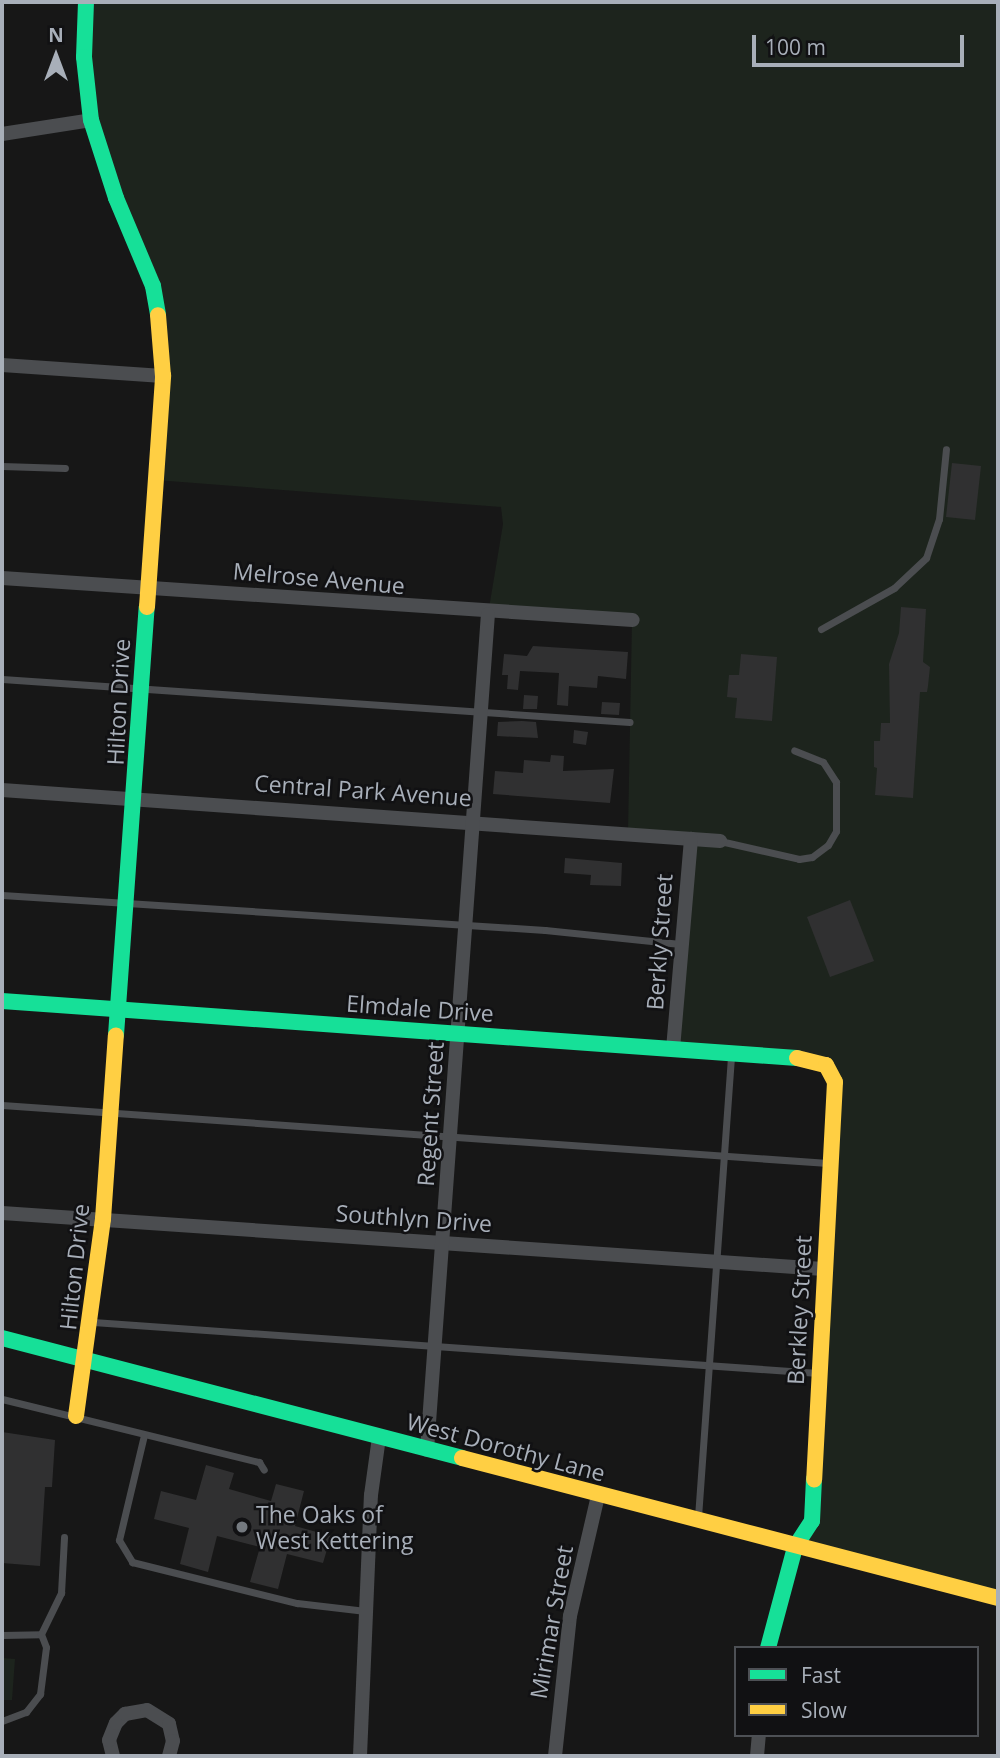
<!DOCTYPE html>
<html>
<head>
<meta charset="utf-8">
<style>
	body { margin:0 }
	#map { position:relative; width:1000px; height:1758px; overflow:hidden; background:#171717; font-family:"Open Sans",sans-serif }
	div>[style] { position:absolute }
	.green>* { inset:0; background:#1d241d }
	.building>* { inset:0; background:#303031 }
	.lane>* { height:7px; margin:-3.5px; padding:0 3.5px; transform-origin:3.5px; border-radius:3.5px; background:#4b4d50 }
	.street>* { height:14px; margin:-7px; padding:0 7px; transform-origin:7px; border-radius:7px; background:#4b4d50 }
	.fast>* { height:16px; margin:-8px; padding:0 8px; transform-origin:8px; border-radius:8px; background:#16e098 }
	.slow>* { height:16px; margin:-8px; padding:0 8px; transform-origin:8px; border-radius:8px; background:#ffcf43 }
	.dots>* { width:19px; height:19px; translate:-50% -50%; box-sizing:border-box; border:4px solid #111113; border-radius:50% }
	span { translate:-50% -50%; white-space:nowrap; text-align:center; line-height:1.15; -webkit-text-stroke:5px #111113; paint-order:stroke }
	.street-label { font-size:23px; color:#a8afb9 }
	.poi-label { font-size:23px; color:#a8afb9 }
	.left { translate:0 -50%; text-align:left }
	.frame { position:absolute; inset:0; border:4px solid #a8afb9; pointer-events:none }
	.legend { position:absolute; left:734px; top:1646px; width:245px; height:91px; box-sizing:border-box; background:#111113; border:2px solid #4d5055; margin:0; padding:9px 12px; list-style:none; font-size:21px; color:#a8afb9 }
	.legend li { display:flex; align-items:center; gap:14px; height:35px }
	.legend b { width:35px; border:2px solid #4d5055 }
	.north { position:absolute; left:21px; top:21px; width:70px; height:70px; -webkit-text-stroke:5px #111113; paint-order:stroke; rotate:0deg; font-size:19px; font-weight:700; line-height:28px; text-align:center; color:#a8afb9 }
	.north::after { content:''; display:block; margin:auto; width:24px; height:32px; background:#a8afb9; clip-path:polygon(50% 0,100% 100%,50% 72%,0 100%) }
	.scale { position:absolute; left:752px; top:35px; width:212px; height:32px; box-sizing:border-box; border:4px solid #a8afb9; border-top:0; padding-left:9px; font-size:21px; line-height:24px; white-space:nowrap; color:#a8afb9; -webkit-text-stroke:5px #111113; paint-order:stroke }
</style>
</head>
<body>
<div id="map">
	<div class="green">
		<i style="clip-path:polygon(86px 2px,998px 2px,998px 1598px,804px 1539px,831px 1070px,673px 1049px,690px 840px,628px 832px,632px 620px,488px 614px,503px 524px,501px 507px,156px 480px,163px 339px,99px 150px)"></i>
		<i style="clip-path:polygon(2px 1658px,15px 1659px,12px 1700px,2px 1700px)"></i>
	</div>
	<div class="building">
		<i style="clip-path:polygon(952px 463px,981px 466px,975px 520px,946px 517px)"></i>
		<i style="clip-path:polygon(901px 607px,926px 609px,923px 662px,930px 667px,928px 686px,927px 692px,920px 692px,913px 798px,875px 795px,877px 768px,874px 767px,874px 741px,880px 741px,881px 723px,890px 723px,889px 664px,899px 633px)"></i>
		<i style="clip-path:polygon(533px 646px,628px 652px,626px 679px,598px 676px,597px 688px,569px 686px,568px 706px,557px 705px,559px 673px,520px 671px,518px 690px,507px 689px,508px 675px,502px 675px,504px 654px,527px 656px)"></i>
		<i style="clip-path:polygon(741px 654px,777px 657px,772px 721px,735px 718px,737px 698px,727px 697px,729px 675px,739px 675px)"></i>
		<i style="clip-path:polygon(524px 695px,538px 696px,537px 709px,523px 709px)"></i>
		<i style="clip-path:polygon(602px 702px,620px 703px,619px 715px,601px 714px)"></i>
		<i style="clip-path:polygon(522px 721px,536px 722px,538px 738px,497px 736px,498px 722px)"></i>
		<i style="clip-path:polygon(574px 730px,588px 732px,586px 745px,573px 743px)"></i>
		<i style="clip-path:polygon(551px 755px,564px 756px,563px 771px,614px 769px,610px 803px,493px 794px,495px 771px,523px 773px,524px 760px,550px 762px)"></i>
		<i style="clip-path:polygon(565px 858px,622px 863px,621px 886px,590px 885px,591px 875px,564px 873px)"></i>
		<i style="clip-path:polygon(850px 900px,874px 961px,830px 977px,807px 917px)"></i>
		<i style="clip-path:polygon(2px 1432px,55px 1440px,52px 1487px,45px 1487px,40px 1566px,2px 1563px)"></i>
		<i style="clip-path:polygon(206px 1465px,234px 1473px,229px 1489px,271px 1501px,276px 1484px,304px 1491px,295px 1526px,331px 1536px,323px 1563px,287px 1554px,278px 1589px,250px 1582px,260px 1547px,217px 1536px,208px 1572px,180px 1564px,189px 1528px,154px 1519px,161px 1491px,196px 1500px)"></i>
	</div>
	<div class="lane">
		<i style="left:2px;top:466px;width:63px;rotate:1.8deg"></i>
		<i style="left:821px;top:629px;width:84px;rotate:-29.3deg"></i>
		<i style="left:894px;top:588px;width:44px;rotate:-43.2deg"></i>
		<i style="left:926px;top:558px;width:41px;rotate:-71.6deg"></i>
		<i style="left:939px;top:519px;width:70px;rotate:-84.3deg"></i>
		<i style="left:2px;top:679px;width:629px;rotate:3.92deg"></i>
		<i style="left:720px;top:841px;width:81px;rotate:12.8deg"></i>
		<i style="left:799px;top:859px;width:13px;rotate:-9deg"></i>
		<i style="left:812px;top:857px;width:20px;rotate:-37deg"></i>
		<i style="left:828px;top:845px;width:16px;rotate:-60deg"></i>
		<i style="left:836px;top:831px;width:49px;rotate:-90deg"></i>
		<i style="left:836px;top:782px;width:24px;rotate:-123deg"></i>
		<i style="left:823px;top:762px;width:31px;rotate:-158deg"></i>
		<i style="left:2px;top:895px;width:544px;rotate:3.69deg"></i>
		<i style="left:545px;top:930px;width:136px;rotate:5.9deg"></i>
		<i style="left:2px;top:1105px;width:828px;rotate:4.02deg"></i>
		<i style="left:93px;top:1322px;width:727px;rotate:4.02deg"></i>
		<i style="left:2px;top:1399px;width:265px;rotate:13.8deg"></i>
		<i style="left:259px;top:1462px;width:9px;rotate:58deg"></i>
		<i style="left:144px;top:1435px;width:108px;rotate:103.4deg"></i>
		<i style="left:119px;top:1540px;width:26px;rotate:59deg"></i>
		<i style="left:132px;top:1562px;width:170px;rotate:14deg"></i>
		<i style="left:297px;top:1603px;width:69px;rotate:6.6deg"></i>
		<i style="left:698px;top:1517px;width:464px;rotate:-85.9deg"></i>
		<i style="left:2px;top:1635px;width:39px;rotate:-1deg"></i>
		<i style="left:41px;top:1634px;width:46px;rotate:-64deg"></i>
		<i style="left:61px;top:1593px;width:56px;rotate:-86.9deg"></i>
		<i style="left:2px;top:1721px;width:26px;rotate:-21deg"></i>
		<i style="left:26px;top:1712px;width:23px;rotate:-52deg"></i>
		<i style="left:40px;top:1694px;width:47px;rotate:-82.7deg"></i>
		<i style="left:46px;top:1647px;width:14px;rotate:-111deg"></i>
	</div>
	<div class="street">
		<i style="left:2px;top:134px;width:90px;rotate:-8.9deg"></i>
		<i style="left:2px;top:365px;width:161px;rotate:3.9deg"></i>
		<i style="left:2px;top:578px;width:632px;rotate:3.81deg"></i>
		<i style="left:2px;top:790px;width:720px;rotate:4.06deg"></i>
		<i style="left:673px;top:1049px;width:211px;rotate:-85.1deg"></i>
		<i style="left:2px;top:1213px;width:823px;rotate:3.9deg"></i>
		<i style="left:427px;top:1450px;width:838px;rotate:-85.83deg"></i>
		<i style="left:113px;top:1756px;width:16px;rotate:-104deg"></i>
		<i style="left:109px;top:1740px;width:18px;rotate:-68deg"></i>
		<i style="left:116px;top:1723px;width:13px;rotate:-45deg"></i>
		<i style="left:125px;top:1714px;width:22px;rotate:-10deg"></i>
		<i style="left:147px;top:1710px;width:26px;rotate:32deg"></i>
		<i style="left:169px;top:1724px;width:17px;rotate:77deg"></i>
		<i style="left:173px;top:1741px;width:16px;rotate:105deg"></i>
		<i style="left:360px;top:1756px;width:261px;rotate:-87.6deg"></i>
		<i style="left:371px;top:1495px;width:59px;rotate:-82.1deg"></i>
		<i style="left:555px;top:1756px;width:141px;rotate:-83.9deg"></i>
		<i style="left:570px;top:1616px;width:123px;rotate:-76.9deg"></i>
		<i style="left:757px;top:1756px;width:21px;rotate:-85deg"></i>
	</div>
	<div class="fast">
		<i style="left:86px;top:2px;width:55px;rotate:92.1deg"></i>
		<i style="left:84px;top:57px;width:63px;rotate:83.7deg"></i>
		<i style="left:91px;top:120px;width:82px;rotate:72.2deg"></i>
		<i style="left:116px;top:198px;width:95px;rotate:67.2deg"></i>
		<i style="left:153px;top:286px;width:29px;rotate:80deg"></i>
		<i style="left:2px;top:1001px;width:797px;rotate:4.1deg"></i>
		<i style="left:116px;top:1035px;width:429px;rotate:-85.9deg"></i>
		<i style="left:2px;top:1338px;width:475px;rotate:14.6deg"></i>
		<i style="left:768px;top:1648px;width:105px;rotate:-75deg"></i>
		<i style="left:795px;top:1547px;width:31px;rotate:-57deg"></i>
		<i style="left:812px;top:1521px;width:42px;rotate:-87.3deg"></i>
	</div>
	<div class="slow">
		<i style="left:147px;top:607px;width:232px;rotate:-86deg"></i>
		<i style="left:163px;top:376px;width:61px;rotate:-94.7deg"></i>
		<i style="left:797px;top:1058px;width:30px;rotate:14deg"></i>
		<i style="left:826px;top:1065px;width:19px;rotate:62deg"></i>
		<i style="left:835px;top:1082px;width:398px;rotate:93deg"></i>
		<i style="left:76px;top:1416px;width:199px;rotate:-82.2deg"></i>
		<i style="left:103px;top:1219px;width:184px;rotate:-86deg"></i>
		<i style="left:462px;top:1458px;width:554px;rotate:14.64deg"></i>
	</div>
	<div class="dots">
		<i style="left:242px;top:1527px;background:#757a80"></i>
	</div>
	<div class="street-label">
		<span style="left:319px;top:578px;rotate:5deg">Melrose Avenue</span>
		<span style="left:118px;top:702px;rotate:-87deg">Hilton Drive</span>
		<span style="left:363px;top:790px;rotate:4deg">Central Park Avenue</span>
		<span style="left:659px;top:942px;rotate:-86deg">Berkly Street</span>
		<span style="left:420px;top:1008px;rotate:4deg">Elmdale Drive</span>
		<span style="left:430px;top:1114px;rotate:-86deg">Regent Street</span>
		<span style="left:414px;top:1218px;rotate:4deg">Southlyn Drive</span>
		<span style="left:74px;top:1267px;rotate:-84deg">Hilton Drive</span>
		<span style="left:799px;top:1310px;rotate:-87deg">Berkley Street</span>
		<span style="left:506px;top:1447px;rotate:15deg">West Dorothy Lane</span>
		<span style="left:551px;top:1622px;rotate:-80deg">Mirimar Street</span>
	</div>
	<div class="poi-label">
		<span class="left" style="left:256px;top:1527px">The Oaks of<br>West Kettering</span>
	</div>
	<div class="frame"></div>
	<ul class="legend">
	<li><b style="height:9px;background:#16e098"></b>Fast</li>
	<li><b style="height:9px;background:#ffcf43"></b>Slow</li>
	</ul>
	<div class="north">N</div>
	<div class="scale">100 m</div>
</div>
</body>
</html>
